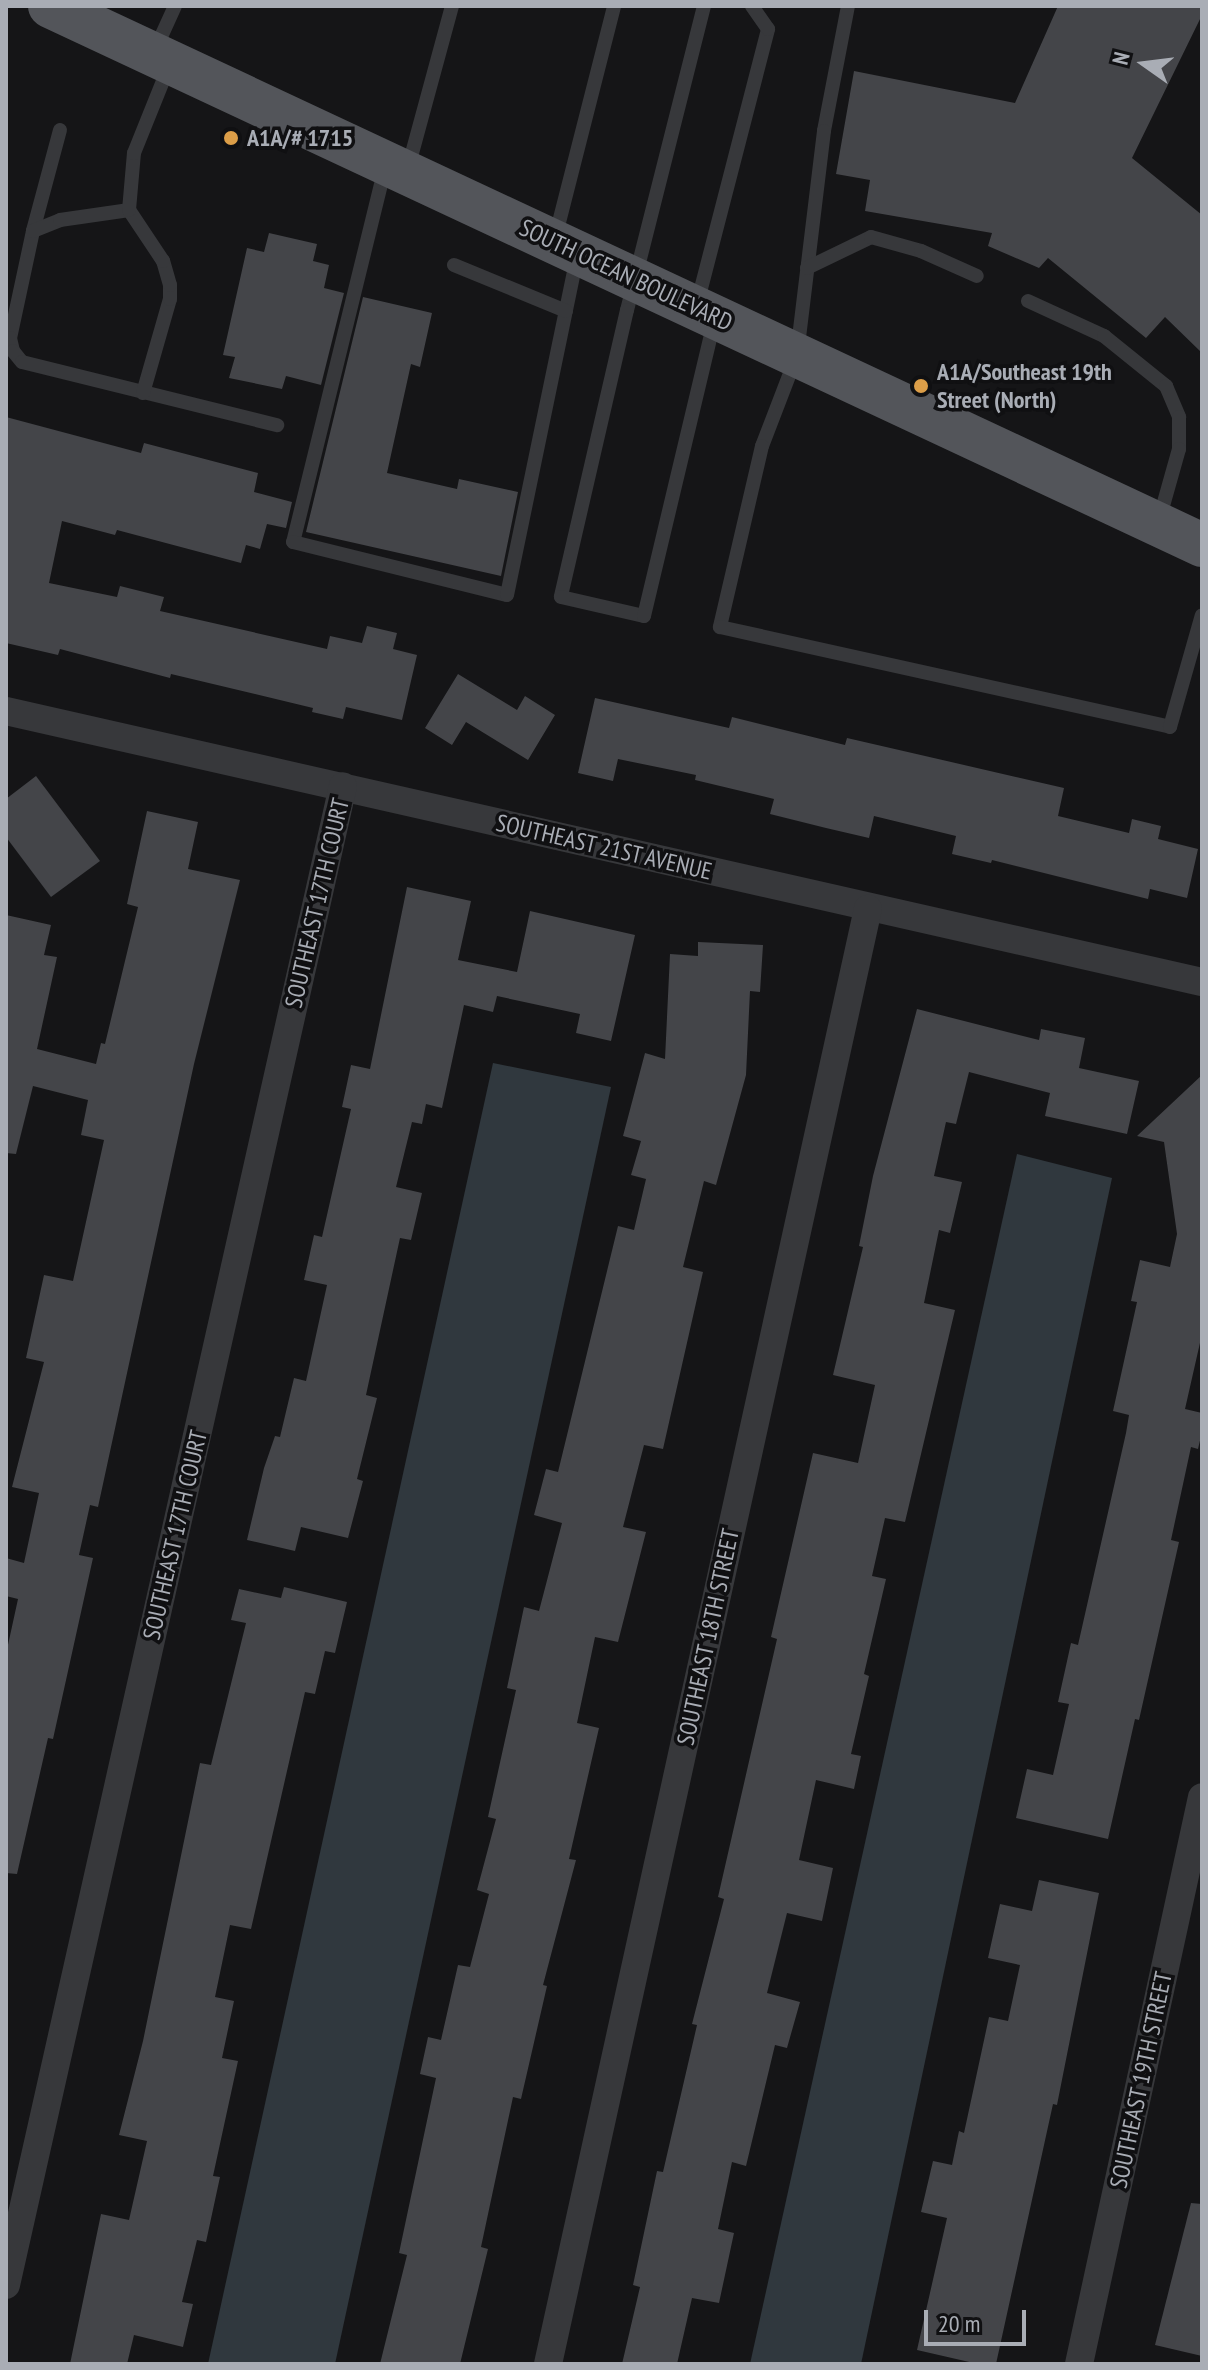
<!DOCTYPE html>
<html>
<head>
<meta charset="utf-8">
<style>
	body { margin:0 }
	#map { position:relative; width:1208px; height:2370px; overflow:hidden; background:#151517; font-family:"PT Sans Narrow",sans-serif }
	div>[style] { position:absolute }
	.water>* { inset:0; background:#30383e }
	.building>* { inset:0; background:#444549 }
	.lane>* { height:14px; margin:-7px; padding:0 7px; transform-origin:7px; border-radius:7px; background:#37383b }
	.street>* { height:28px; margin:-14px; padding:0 14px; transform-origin:14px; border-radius:14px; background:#37383b }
	.primary>* { height:44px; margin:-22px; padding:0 22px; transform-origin:22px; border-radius:22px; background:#53555a }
	.dots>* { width:22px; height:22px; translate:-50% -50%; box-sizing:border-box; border:4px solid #101012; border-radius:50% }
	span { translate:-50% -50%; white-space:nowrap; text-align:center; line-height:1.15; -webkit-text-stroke:7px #101012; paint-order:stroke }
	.poi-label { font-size:24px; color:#a9adb5; font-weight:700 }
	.left { translate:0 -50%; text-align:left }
	.street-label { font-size:24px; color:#a9adb5 }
	.frame { position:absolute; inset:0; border:8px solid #a9adb5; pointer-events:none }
	.north { position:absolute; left:1104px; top:24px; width:80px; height:80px; -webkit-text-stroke:6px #101012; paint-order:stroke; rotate:284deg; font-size:22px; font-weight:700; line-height:32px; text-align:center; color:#a9adb5 }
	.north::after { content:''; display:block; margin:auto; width:28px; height:36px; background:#a9adb5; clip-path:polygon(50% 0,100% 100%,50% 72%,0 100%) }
	.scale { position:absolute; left:924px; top:2310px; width:102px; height:36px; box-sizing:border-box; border:4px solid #a9adb5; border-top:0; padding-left:10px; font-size:24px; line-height:28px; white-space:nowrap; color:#a9adb5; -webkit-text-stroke:6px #101012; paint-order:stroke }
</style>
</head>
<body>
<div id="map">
	<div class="water">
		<i style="clip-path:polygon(493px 1063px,611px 1087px,335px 2364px,208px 2364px)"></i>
		<i style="clip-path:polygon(1017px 1154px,1112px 1178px,861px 2364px,750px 2364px)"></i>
	</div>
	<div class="building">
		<i style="clip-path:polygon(1058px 6px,1202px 6px,1202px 15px,1132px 158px,1202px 215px,1202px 353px,1165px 317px,1146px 338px,1048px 258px,1039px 268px,988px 246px,992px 233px,865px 211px,870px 180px,836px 174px,854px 71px,1015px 103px)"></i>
		<i style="clip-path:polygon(269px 233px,317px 244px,313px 261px,329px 265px,324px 288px,344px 293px,321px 385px,286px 376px,282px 389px,229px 378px,235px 357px,223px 355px,247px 248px,264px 252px)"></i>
		<i style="clip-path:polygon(363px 297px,432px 313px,420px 367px,411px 364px,387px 473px,457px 489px,459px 479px,518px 492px,501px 576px,306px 532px)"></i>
		<i style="clip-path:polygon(6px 417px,141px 453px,144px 443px,258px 473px,254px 492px,292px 502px,286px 528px,267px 524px,260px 549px,246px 545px,241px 563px,117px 530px,115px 535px,62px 521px,49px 583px,117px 597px,120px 586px,164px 597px,160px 611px,327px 649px,330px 636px,362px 643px,367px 626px,397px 633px,393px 649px,417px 655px,402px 720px,346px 707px,343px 719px,312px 712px,313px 708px,171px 674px,170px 678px,60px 649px,58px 655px,6px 643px)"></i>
		<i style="clip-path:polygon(458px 674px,517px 710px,525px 696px,555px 715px,528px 760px,466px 722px,452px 745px,425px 728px)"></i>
		<i style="clip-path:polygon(595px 698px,729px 728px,732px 717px,845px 745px,847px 738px,1064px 788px,1058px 816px,1129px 833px,1132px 819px,1161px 826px,1158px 839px,1198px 849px,1187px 898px,1150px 889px,1148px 899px,992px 860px,991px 863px,952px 854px,956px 836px,874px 816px,869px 838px,826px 828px,770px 814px,774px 799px,695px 780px,696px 775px,618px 759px,613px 781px,578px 773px)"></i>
		<i style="clip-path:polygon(36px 776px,100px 861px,51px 897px,6px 837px,6px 799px)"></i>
		<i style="clip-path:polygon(147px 811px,198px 822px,188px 869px,240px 880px,194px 1064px,98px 1507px,90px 1505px,79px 1555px,93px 1558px,53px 1739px,48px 1738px,17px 1874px,6px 1873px,6px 1654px,18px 1599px,6px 1596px,6px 1558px,24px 1563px,39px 1493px,12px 1487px,44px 1362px,26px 1358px,44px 1275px,73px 1281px,104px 1140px,81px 1135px,88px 1100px,33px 1086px,16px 1154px,6px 1153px,6px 915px,51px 925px,44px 955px,57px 957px,37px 1049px,96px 1064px,101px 1043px,105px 1044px,138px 907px,127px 904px)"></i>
		<i style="clip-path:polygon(407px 887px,471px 901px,458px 960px,517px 972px,530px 911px,635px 935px,611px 1041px,576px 1033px,580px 1014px,497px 996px,493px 1012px,464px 1005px,442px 1108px,426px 1104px,422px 1124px,412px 1122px,396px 1187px,422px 1193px,411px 1240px,400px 1238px,366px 1395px,377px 1398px,357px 1479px,363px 1481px,348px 1538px,301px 1527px,295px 1551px,247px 1540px,264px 1468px,275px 1436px,280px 1437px,294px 1378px,306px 1381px,327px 1285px,304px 1280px,314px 1235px,322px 1237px,351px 1109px,342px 1107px,351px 1065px,370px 1069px)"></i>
		<i style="clip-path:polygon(698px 942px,763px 945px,760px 992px,750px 991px,746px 1075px,716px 1185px,704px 1181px,683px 1267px,703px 1272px,663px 1449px,644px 1445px,623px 1527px,646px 1532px,618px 1642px,595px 1637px,577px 1723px,599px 1728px,569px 1859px,576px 1860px,543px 1985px,547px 1986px,521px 2099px,513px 2097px,481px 2247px,488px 2249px,460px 2364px,380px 2364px,407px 2255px,399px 2253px,436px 2078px,420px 2074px,428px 2037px,441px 2040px,458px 1965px,470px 1967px,489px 1894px,477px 1890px,496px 1819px,488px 1817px,516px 1690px,507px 1688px,524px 1607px,539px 1611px,562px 1523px,534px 1515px,546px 1469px,558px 1472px,618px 1226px,634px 1230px,646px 1179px,631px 1175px,641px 1141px,623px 1136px,645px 1053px,665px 1059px,670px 954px,698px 956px)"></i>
		<i style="clip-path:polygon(917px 1009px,1039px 1040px,1041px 1029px,1085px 1038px,1079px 1068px,1139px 1081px,1127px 1134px,1045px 1116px,1050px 1093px,969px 1072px,956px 1124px,946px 1122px,934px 1176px,962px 1182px,950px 1233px,939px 1230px,924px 1303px,955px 1310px,905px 1522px,885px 1518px,872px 1576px,886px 1579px,864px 1674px,869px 1676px,851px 1754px,861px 1756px,854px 1789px,816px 1780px,799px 1860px,833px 1868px,822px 1921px,787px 1913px,767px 1993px,800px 2002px,787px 2048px,775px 2045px,746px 2166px,732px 2162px,718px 2229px,734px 2233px,719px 2303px,692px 2298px,677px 2364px,622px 2364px,640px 2287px,633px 2285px,657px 2171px,663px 2172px,697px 2025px,692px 2024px,724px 1899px,718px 1897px,777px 1639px,771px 1637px,813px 1453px,858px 1463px,875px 1385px,833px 1375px,863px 1247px,859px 1246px,873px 1176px)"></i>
		<i style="clip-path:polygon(1202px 1075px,1202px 1334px,1185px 1409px,1202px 1413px,1202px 1432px,1198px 1449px,1191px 1447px,1171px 1540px,1179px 1542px,1139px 1720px,1135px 1719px,1108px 1839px,1016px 1818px,1027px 1769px,1053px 1775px,1069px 1704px,1058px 1702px,1071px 1643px,1078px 1645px,1126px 1433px,1129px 1415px,1113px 1411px,1137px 1302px,1131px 1301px,1140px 1260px,1170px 1267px,1177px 1234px,1164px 1142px,1137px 1136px)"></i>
		<i style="clip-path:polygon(284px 1587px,347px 1602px,335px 1653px,325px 1651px,315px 1694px,305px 1692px,251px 1929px,230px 1925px,215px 1997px,234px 2001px,222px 2058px,238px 2061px,213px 2176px,220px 2177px,206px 2242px,197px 2240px,182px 2302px,193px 2304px,183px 2347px,134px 2335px,127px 2364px,70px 2364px,101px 2214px,129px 2220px,147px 2141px,119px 2135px,143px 2041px,200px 1763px,211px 1765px,246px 1623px,231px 1620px,239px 1589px,281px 1598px)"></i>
		<i style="clip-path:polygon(1039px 1880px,1099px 1893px,1057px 2105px,1053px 2104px,996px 2364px,978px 2364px,917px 2350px,947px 2218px,921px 2212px,933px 2161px,952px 2165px,959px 2131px,964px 2133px,989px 2017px,1008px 2021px,1020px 1965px,988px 1958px,1000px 1904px,1032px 1911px)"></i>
		<i style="clip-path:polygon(1191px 2203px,1202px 2204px,1202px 2356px,1155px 2345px)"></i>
	</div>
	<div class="lane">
		<i style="left:704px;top:6px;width:314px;rotate:104.2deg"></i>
		<i style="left:627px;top:310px;width:294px;rotate:103deg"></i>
		<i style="left:561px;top:597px;width:85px;rotate:12.9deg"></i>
		<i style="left:644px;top:616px;width:302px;rotate:-76.6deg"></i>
		<i style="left:848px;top:6px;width:127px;rotate:100.9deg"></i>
		<i style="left:824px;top:131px;width:226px;rotate:96.9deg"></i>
		<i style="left:797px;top:355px;width:97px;rotate:111deg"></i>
		<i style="left:762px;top:446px;width:186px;rotate:103.1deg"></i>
		<i style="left:720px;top:627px;width:461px;rotate:12.5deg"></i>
		<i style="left:1170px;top:727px;width:116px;rotate:-74.1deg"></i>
		<i style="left:155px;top:50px;width:48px;rotate:-65.6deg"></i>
		<i style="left:60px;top:130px;width:105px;rotate:105deg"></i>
		<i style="left:33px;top:231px;width:109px;rotate:102.1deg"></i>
		<i style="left:10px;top:338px;width:13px;rotate:77deg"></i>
		<i style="left:13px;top:351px;width:14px;rotate:51deg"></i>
		<i style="left:22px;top:362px;width:263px;rotate:13.9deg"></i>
		<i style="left:385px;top:168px;width:385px;rotate:103.8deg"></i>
		<i style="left:293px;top:542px;width:220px;rotate:13.9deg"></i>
		<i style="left:507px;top:595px;width:344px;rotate:-78.3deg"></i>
		<i style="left:408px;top:168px;width:168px;rotate:-74.8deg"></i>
		<i style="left:33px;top:231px;width:29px;rotate:-22deg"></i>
		<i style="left:60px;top:220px;width:70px;rotate:-8.2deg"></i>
		<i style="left:555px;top:238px;width:239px;rotate:-75.7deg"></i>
		<i style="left:454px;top:265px;width:121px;rotate:22.3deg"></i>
		<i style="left:807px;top:268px;width:71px;rotate:-25.8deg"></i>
		<i style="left:871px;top:237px;width:52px;rotate:15.6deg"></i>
		<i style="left:921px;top:251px;width:61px;rotate:24.1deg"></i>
		<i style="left:1028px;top:301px;width:84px;rotate:24.7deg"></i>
		<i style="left:1104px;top:336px;width:80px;rotate:38.9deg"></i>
		<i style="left:1166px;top:386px;width:34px;rotate:67deg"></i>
		<i style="left:1179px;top:417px;width:32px;rotate:90deg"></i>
		<i style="left:1179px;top:449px;width:74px;rotate:105.7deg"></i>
		<i style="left:697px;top:304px;width:284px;rotate:-75.5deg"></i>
		<i style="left:768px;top:29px;width:28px;rotate:-125deg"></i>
		<i style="left:143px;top:393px;width:98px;rotate:-74deg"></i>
		<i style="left:170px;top:299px;width:14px;rotate:-90deg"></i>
		<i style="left:170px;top:285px;width:25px;rotate:-106deg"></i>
		<i style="left:163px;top:261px;width:61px;rotate:-123.7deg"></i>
		<i style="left:129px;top:210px;width:57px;rotate:-85deg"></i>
		<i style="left:134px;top:153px;width:94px;rotate:-68.1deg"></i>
	</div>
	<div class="street">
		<i style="left:6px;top:711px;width:1226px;rotate:12.77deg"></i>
		<i style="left:6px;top:2285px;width:1536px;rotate:-77.33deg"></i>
		<i style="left:548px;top:2364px;width:1490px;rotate:-77.6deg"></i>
		<i style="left:1079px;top:2364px;width:580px;rotate:-77.76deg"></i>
	</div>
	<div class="primary">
		<i style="left:50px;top:6px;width:1272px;rotate:25.07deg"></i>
	</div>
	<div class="dots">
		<i style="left:231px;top:138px;background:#dc9e48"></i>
		<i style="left:921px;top:386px;background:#dc9e48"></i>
	</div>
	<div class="poi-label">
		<span class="left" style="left:247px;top:138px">A1A/# 1715</span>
		<span class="left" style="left:937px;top:386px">A1A/Southeast 19th<br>Street (North)</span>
	</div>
	<div class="street-label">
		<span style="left:626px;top:275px;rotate:25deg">SOUTH OCEAN BOULEVARD</span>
		<span style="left:604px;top:847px;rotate:13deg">SOUTHEAST 21ST AVENUE</span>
		<span style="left:317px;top:903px;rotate:-77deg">SOUTHEAST 17TH COURT</span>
		<span style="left:175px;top:1535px;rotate:-77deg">SOUTHEAST 17TH COURT</span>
		<span style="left:708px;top:1637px;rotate:-78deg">SOUTHEAST 18TH STREET</span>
		<span style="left:1141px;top:2080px;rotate:-78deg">SOUTHEAST 19TH STREET</span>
	</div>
	<div class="frame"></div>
	<div class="north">N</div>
	<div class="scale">20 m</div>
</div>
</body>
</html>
